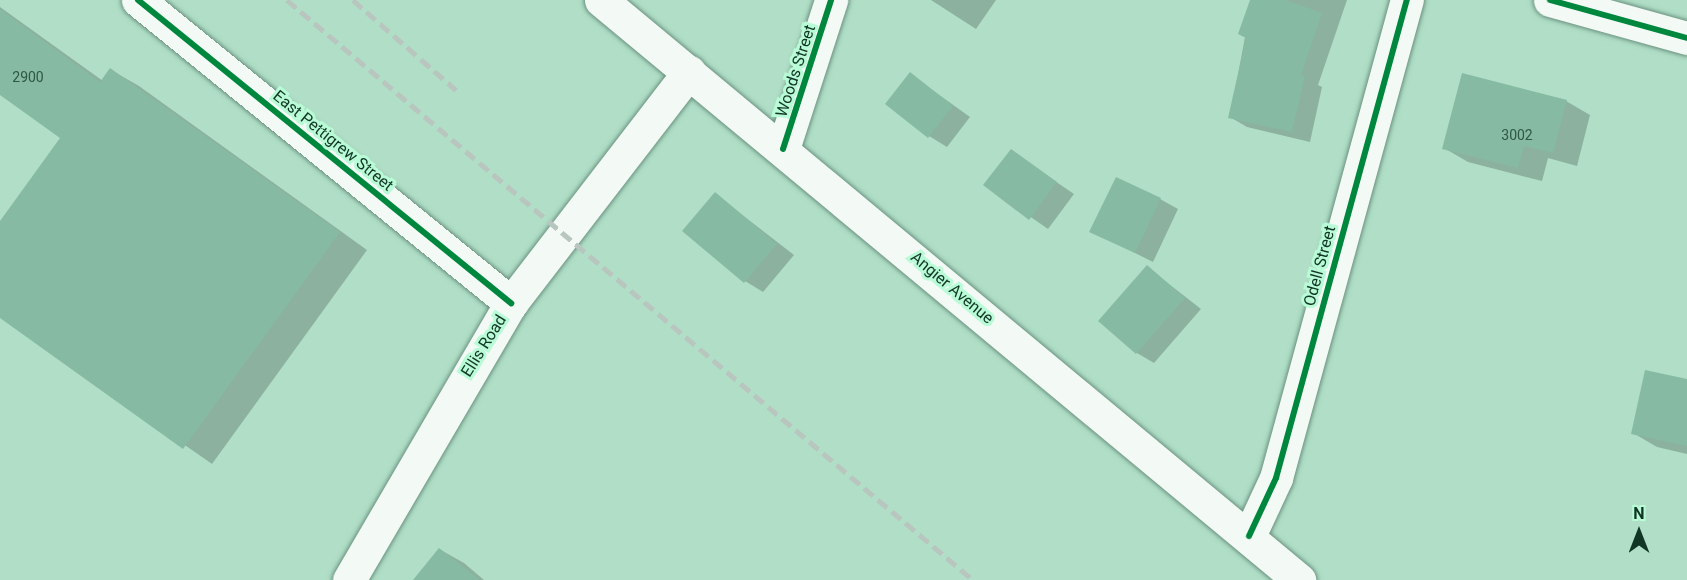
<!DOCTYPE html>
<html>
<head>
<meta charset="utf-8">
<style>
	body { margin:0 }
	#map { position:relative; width:1687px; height:580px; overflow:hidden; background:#b0dec6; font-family:Roboto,sans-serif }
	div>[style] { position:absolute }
	.shadow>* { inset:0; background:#0003 }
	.building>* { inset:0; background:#87baa3 }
	.roads { filter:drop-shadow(0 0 2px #6a9280) drop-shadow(0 0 2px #6a9280) }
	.street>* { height:33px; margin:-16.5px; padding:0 16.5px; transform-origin:16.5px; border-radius:16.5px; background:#f3faf6 }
	.secondary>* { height:33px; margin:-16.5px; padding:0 16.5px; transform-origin:16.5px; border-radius:16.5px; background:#f3faf6 }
	.rail>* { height:4.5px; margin-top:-2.25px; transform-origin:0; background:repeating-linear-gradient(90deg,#b8c6bf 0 12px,transparent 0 18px) }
	.cycleway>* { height:6px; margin:-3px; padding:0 3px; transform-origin:3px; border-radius:3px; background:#00873e }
	span { translate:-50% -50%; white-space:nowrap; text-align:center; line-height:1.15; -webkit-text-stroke:6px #b8fbd6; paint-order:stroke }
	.number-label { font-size:14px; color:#2e5744 }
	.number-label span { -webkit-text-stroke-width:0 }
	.street-label { font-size:16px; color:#113625 }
	.north { position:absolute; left:1609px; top:502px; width:60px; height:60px; -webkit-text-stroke:4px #b8fbd6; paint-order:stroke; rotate:0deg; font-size:16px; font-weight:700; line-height:24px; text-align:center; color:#113625 }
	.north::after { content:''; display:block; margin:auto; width:21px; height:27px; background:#113625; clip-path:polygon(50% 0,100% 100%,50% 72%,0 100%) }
</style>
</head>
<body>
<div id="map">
	<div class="shadow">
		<i style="clip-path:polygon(931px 0,996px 0,976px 29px)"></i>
		<i style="clip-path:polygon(1252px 0,1347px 0,1318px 85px,1322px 87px,1310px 142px,1247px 127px,1230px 117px)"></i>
		<i style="clip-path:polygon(0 7px,103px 81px,111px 70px,139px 86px,367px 250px,212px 464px,0 316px,0 223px,62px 138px,0 93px)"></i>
		<i style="clip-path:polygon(910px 74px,970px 117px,947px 147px,929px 136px)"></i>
		<i style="clip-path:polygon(1566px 101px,1590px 115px,1577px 166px,1548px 158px,1542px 181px,1468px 162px,1444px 148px)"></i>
		<i style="clip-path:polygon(1011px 151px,1074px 194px,1048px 229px,985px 185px)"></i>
		<i style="clip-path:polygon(715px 194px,794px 255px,763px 292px,745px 281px)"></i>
		<i style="clip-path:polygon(1160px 199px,1178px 209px,1153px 262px,1091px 231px)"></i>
		<i style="clip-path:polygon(1147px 267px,1201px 309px,1154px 363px,1137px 353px)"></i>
		<i style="clip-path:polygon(1687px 381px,1687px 454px,1657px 447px,1633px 433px)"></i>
		<i style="clip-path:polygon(439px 549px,464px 563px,484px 580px,415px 580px)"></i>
	</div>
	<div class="building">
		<i style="clip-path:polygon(1250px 0,1286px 0,1322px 13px,1301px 75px,1305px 76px,1292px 132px,1228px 118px,1246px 38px,1238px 34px)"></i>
		<i style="clip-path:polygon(0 9px,100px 82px,110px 68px,340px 232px,183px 449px,0 318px,0 221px,60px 138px,0 95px)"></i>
		<i style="clip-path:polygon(910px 72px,953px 106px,928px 138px,885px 104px)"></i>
		<i style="clip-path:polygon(1462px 73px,1567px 100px,1553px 153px,1524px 146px,1518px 168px,1442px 149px)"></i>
		<i style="clip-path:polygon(1011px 149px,1057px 182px,1029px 220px,983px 185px)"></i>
		<i style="clip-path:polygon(1116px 177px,1161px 198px,1135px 253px,1089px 232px)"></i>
		<i style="clip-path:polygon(715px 192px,777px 244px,744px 283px,682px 231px)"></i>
		<i style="clip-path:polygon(1147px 265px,1185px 298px,1136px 354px,1098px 321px)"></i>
		<i style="clip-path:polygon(1645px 370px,1687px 379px,1687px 446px,1631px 434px)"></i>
		<i style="clip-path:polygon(439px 548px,480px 580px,413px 580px)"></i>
	</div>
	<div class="roads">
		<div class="street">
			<i style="left:1550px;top:0;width:142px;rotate:15.5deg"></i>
			<i style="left:783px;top:149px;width:157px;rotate:-72.1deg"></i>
			<i style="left:1249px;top:536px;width:64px;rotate:-65deg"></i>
			<i style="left:1276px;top:478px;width:496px;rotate:-74.7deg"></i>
		</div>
		<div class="secondary">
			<i style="left:138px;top:0;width:481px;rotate:39.1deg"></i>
			<i style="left:601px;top:0;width:908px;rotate:39.72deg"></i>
			<i style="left:349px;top:580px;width:321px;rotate:-59.7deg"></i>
			<i style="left:511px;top:303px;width:292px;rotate:-52.4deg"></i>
		</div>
	</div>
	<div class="rail">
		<i style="left:287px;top:0;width:898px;rotate:40.21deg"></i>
		<i style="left:353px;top:0;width:137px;rotate:41.1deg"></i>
	</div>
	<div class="cycleway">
		<i style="left:138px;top:0;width:481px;rotate:39.1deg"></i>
		<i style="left:1550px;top:0;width:142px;rotate:15.5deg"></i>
		<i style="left:783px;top:149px;width:157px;rotate:-72.1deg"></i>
		<i style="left:1249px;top:536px;width:64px;rotate:-65deg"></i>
		<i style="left:1276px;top:478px;width:496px;rotate:-74.7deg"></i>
	</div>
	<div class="number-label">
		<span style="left:28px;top:77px">2900</span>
		<span style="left:1517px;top:135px">3002</span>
	</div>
	<div class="street-label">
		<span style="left:796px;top:71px;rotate:-72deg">Woods Street</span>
		<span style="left:333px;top:141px;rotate:39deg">East Pettigrew Street</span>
		<span style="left:1320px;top:266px;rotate:-75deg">Odell Street</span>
		<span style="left:952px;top:288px;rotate:40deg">Angier Avenue</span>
		<span style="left:484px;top:346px;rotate:-58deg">Ellis Road</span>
	</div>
	<div class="north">N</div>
</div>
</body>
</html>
